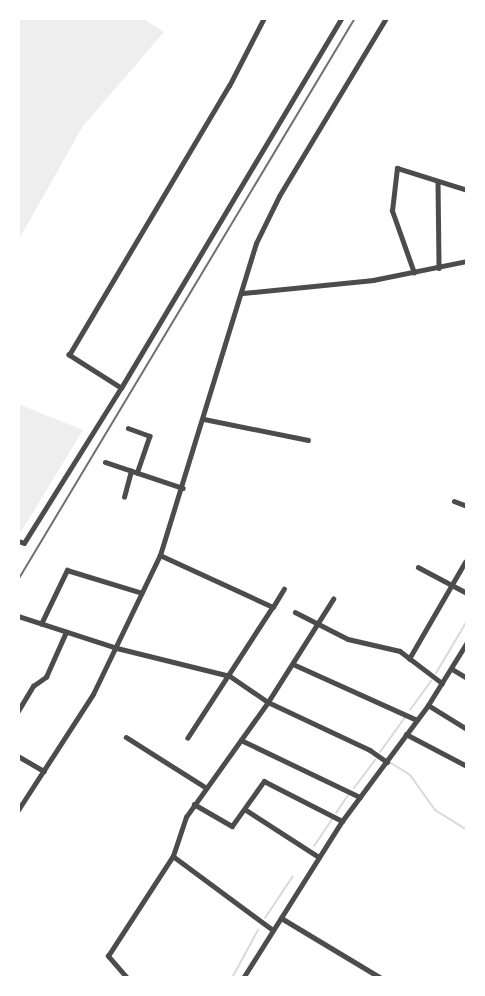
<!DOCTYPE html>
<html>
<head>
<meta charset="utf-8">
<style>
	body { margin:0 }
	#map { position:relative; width:485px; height:996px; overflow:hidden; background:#fff; font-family:"Sofia Sans Condensed",sans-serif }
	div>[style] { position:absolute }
	.green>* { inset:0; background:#eee }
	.stream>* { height:2px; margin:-1px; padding:0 1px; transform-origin:1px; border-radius:1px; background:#d9d9d9 }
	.minor>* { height:4.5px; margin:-2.25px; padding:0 2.25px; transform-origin:2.25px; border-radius:2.25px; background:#4c4c4c }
	.tertiary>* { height:5px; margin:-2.5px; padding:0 2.5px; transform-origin:2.5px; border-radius:2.5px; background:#4c4c4c }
	.rail>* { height:2px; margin:-1px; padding:0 1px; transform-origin:1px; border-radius:1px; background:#707070 }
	span { translate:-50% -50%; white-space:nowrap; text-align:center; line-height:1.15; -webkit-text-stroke:4.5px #fff; paint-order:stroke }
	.frame { position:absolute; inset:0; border:20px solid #fff; pointer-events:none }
</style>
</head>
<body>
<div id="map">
	<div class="green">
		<i style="clip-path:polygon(18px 18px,142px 18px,164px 32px,83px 126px,18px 241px)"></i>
		<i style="clip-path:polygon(18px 404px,83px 430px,21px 532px,18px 530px)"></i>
	</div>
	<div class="stream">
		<i style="left:436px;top:673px;width:61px;rotate:-59.2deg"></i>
		<i style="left:410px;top:710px;width:36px;rotate:-54deg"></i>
		<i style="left:380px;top:752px;width:44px;rotate:-54.2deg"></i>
		<i style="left:391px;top:763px;width:22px;rotate:32deg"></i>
		<i style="left:410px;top:775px;width:43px;rotate:54.5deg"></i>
		<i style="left:435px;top:810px;width:38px;rotate:32deg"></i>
		<i style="left:354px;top:788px;width:36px;rotate:-53deg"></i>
		<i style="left:336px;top:813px;width:22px;rotate:-56deg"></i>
		<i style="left:314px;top:846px;width:32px;rotate:-56deg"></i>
		<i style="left:265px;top:918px;width:50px;rotate:-56.3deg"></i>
		<i style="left:232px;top:978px;width:55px;rotate:-61.6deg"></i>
	</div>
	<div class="minor">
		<i style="left:438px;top:181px;width:87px;rotate:89.3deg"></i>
		<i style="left:414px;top:273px;width:66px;rotate:-109.5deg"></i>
		<i style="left:392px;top:211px;width:43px;rotate:-83.4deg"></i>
		<i style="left:397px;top:168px;width:73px;rotate:17.4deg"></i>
		<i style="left:243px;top:293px;width:131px;rotate:-5.7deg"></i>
		<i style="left:373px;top:280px;width:96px;rotate:-11.4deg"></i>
		<i style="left:121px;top:388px;width:62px;rotate:-147.6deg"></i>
		<i style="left:69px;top:355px;width:313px;rotate:-59.3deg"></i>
		<i style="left:229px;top:86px;width:76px;rotate:-62.8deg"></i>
		<i style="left:204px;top:419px;width:106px;rotate:11.4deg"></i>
		<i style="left:128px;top:428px;width:23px;rotate:20deg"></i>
		<i style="left:150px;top:436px;width:39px;rotate:109deg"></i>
		<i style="left:105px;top:462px;width:82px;rotate:18.4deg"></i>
		<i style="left:124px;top:497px;width:27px;rotate:-75deg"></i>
		<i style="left:454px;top:501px;width:14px;rotate:21deg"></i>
		<i style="left:18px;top:541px;width:6px;rotate:18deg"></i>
		<i style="left:24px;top:543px;width:183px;rotate:-58deg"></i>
		<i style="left:121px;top:388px;width:431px;rotate:-59.2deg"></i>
		<i style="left:160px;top:555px;width:124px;rotate:24.7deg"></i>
		<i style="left:273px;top:607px;width:156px;rotate:123deg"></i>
		<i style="left:418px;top:567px;width:55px;rotate:28deg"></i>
		<i style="left:273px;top:607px;width:21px;rotate:-59deg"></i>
		<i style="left:295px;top:612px;width:59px;rotate:27deg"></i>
		<i style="left:348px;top:639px;width:53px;rotate:13deg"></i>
		<i style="left:400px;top:651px;width:53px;rotate:37.3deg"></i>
		<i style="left:18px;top:616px;width:104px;rotate:17.9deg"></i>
		<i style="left:117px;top:648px;width:116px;rotate:13.9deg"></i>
		<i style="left:230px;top:676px;width:46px;rotate:34.4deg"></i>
		<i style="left:268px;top:702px;width:113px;rotate:25.2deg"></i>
		<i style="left:370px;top:750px;width:21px;rotate:35deg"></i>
		<i style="left:41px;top:624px;width:60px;rotate:-64.3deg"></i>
		<i style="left:67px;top:570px;width:78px;rotate:17deg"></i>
		<i style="left:409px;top:659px;width:112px;rotate:-60deg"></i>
		<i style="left:293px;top:664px;width:136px;rotate:24.3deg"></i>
		<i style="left:452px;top:669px;width:17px;rotate:31deg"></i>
		<i style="left:428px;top:705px;width:46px;rotate:31.6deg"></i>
		<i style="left:18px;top:711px;width:29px;rotate:-59deg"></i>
		<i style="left:33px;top:686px;width:16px;rotate:-35deg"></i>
		<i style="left:46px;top:677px;width:49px;rotate:-66deg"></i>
		<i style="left:406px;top:734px;width:69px;rotate:27.7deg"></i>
		<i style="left:126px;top:737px;width:93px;rotate:32.3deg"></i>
		<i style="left:241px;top:740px;width:132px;rotate:25.6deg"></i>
		<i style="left:18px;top:756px;width:30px;rotate:30deg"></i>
		<i style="left:194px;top:804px;width:44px;rotate:30.1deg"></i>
		<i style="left:232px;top:826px;width:55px;rotate:-54.6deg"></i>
		<i style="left:264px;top:781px;width:88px;rotate:27.1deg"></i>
		<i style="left:246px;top:810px;width:87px;rotate:32.8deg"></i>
		<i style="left:173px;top:856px;width:124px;rotate:36.5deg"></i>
		<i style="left:127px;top:978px;width:29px;rotate:-131deg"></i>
		<i style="left:108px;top:956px;width:119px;rotate:-57deg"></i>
		<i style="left:173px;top:856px;width:41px;rotate:-71.6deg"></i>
		<i style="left:186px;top:817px;width:141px;rotate:-54.5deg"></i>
		<i style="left:268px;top:702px;width:122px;rotate:-57.7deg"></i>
	</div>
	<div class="tertiary">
		<i style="left:18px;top:810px;width:138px;rotate:-57.1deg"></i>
		<i style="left:93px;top:694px;width:154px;rotate:-64.3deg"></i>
		<i style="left:160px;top:555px;width:326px;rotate:-72.9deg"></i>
		<i style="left:256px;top:243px;width:52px;rotate:-63.9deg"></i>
		<i style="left:279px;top:196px;width:208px;rotate:-59deg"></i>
		<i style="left:281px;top:918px;width:117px;rotate:31deg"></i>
		<i style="left:243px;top:978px;width:186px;rotate:-57.8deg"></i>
		<i style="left:342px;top:821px;width:144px;rotate:-53.4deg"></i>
		<i style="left:428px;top:705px;width:74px;rotate:-58.2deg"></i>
	</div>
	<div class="rail">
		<i style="left:18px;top:580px;width:655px;rotate:-59.05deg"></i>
	</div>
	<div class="frame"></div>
</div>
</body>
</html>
